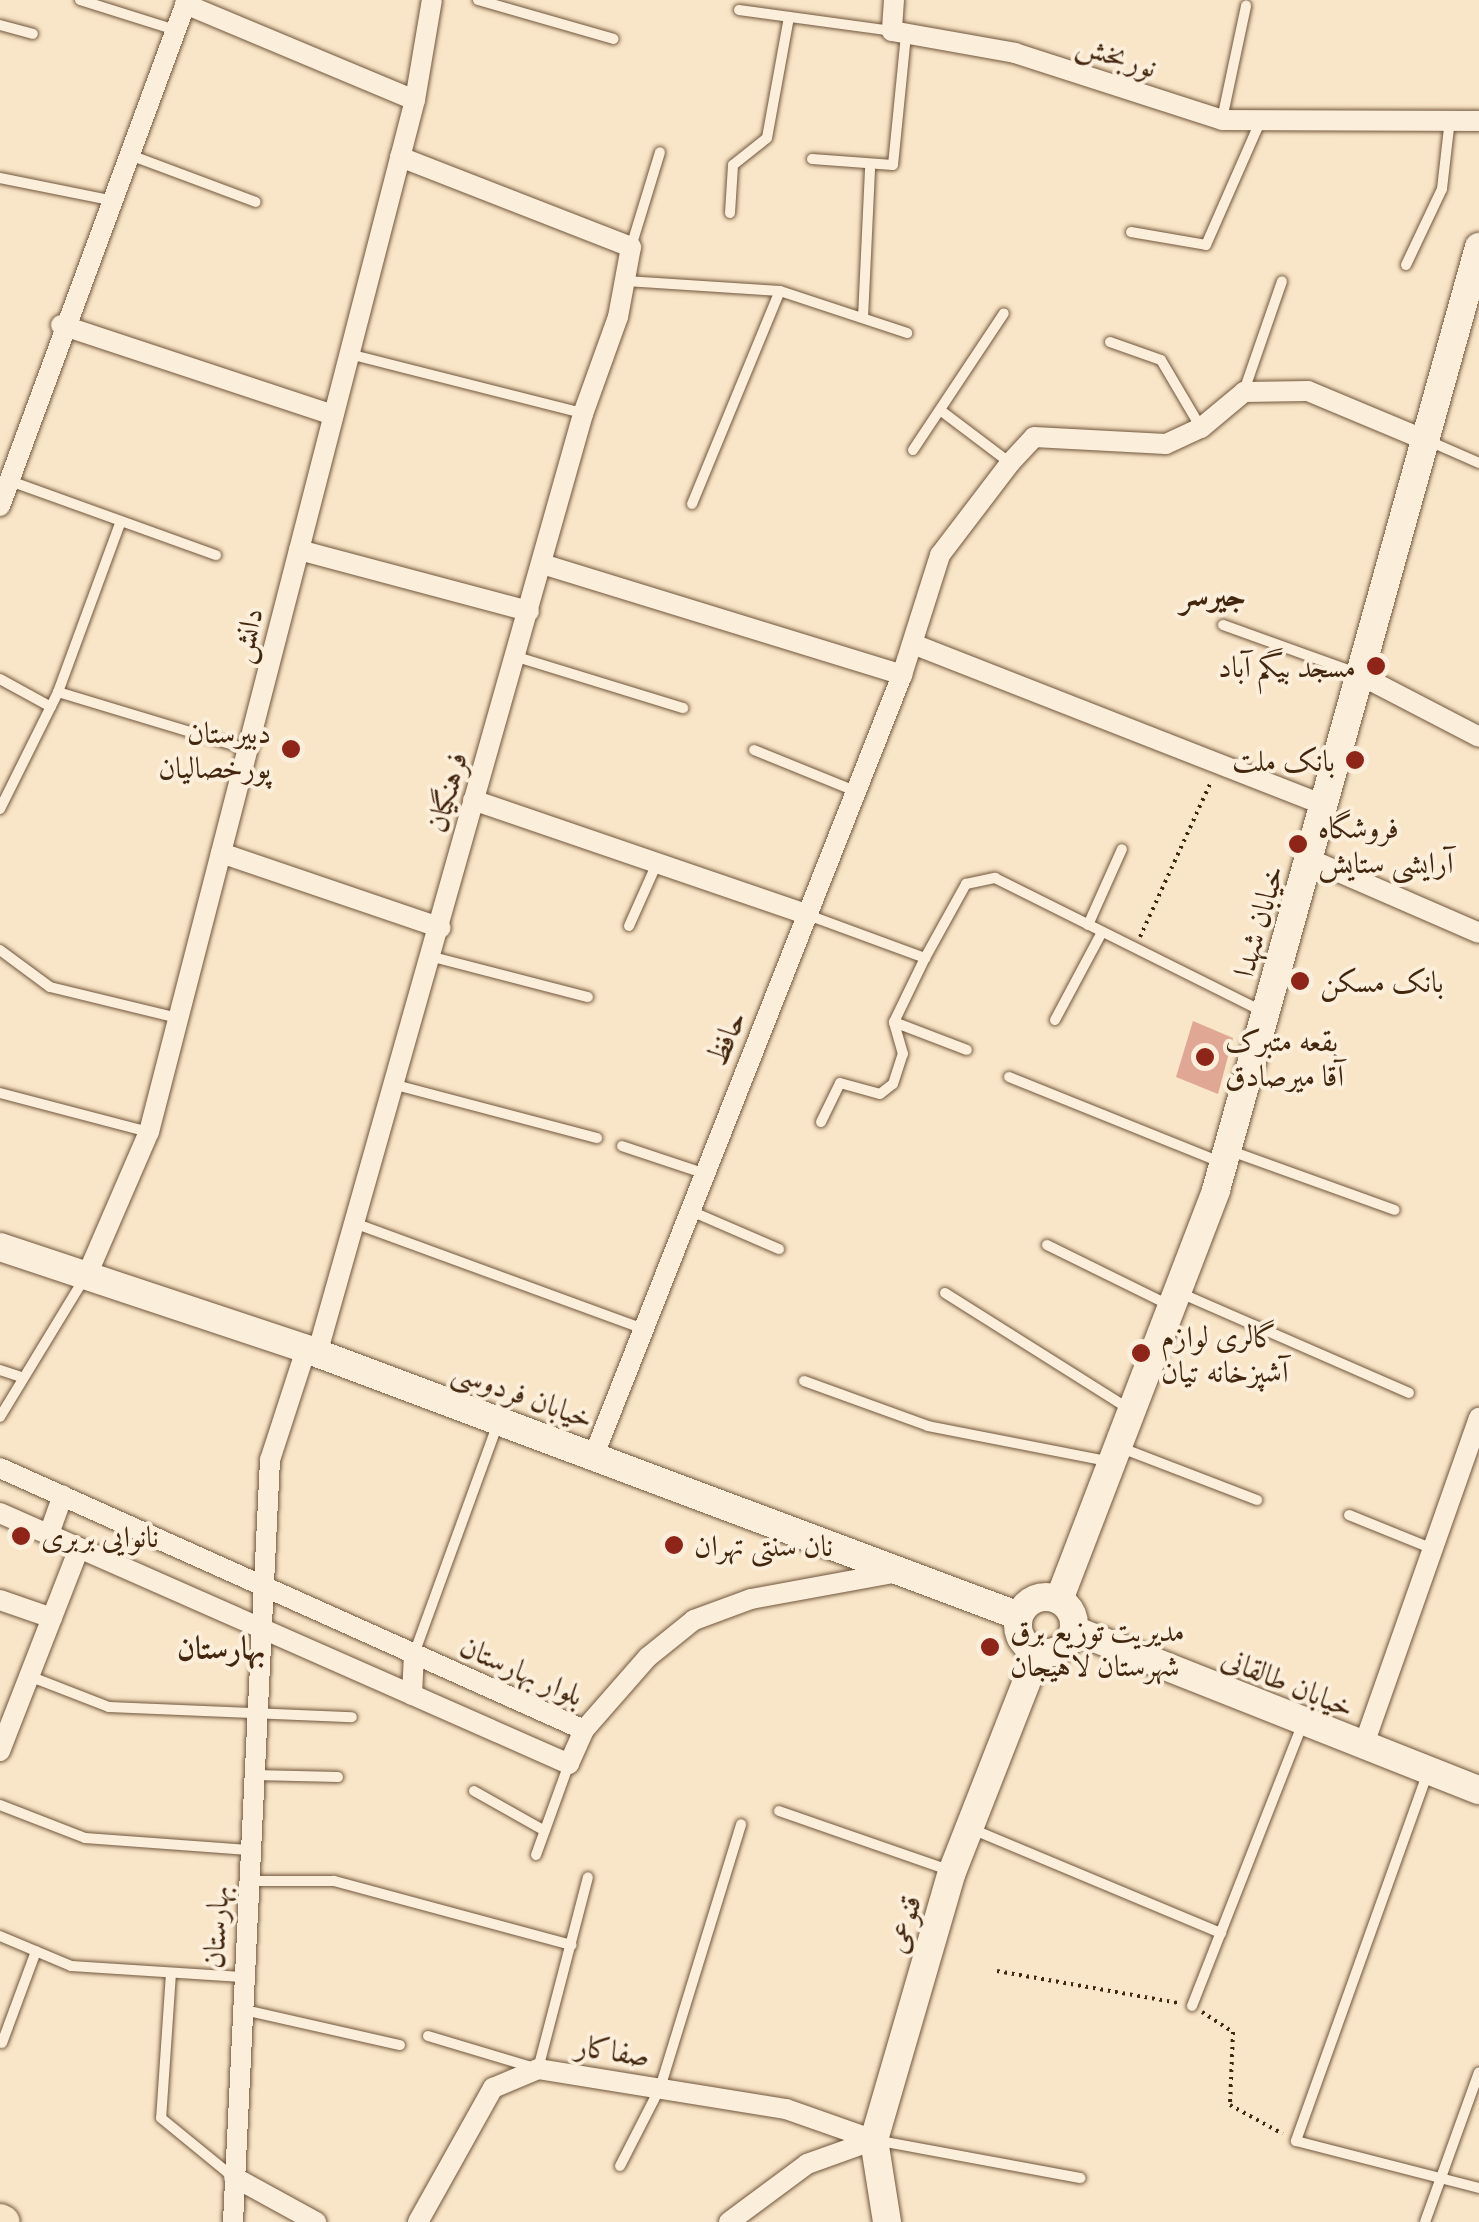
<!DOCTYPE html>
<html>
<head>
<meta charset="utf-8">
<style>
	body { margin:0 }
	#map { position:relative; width:1479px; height:2222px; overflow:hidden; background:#f9e5c7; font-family:"Gentium Book Plus",Amiri,serif }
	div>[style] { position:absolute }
	.building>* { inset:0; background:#e0a795 }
	.path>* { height:4px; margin-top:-2px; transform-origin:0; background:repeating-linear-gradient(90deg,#43260e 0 2.5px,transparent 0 7.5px) }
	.roads { filter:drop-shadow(0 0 2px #70563c) drop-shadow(0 0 2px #70563c) }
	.service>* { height:10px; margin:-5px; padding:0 5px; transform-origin:5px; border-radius:5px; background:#fbeedb }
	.minor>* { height:20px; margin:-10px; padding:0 10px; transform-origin:10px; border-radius:10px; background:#fbeedb }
	.secondary>* { height:28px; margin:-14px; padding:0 14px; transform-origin:14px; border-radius:14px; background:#fbeedb }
	.secondary>.ring { margin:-14px; padding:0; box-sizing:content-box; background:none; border:28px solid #fbeedb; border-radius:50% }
	.trunk>* { height:32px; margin:-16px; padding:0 16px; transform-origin:16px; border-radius:16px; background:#f9e5c7 }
	.dots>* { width:28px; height:28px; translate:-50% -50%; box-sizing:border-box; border:5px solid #fbeedb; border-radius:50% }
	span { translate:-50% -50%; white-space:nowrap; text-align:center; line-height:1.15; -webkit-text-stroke:8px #fbeedb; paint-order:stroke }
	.street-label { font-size:30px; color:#43260e }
	.poi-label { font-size:30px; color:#43260e }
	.right { translate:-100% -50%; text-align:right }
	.left { translate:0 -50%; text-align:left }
	.neighbourhood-label { font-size:32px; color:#43260e; font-weight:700 }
</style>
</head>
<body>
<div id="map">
	<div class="building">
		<i style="clip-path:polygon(1193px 1021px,1233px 1038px,1218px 1094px,1176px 1077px)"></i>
	</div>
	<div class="path">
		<i style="left:1140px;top:937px;width:170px;rotate:-65.4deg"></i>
		<i style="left:997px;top:1971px;width:185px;rotate:10deg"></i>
		<i style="left:1202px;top:2012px;width:37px;rotate:33deg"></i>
		<i style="left:1233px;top:2032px;width:73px;rotate:92.4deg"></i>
		<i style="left:1230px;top:2105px;width:60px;rotate:28.7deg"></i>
	</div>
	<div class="roads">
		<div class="service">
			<i style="left:80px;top:0;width:100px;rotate:17.5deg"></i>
			<i style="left:478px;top:0;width:141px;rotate:16deg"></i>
			<i style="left:739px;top:10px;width:154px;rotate:7.8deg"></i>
			<i style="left:0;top:25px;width:34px;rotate:15deg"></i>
			<i style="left:1222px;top:119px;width:116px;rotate:-78deg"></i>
			<i style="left:130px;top:155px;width:134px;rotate:20.5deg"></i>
			<i style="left:812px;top:159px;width:81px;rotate:4.2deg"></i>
			<i style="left:893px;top:165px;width:132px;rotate:-84.3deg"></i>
			<i style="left:0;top:178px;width:111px;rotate:11.4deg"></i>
			<i style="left:730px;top:213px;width:48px;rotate:-86.4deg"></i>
			<i style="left:733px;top:165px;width:43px;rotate:-38.5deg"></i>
			<i style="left:767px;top:138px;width:123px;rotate:-79.7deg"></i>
			<i style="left:1131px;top:232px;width:76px;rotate:9.8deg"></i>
			<i style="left:1206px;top:245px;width:137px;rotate:-66.3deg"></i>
			<i style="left:631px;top:247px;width:99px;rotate:-73deg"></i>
			<i style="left:1406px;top:265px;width:84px;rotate:-64.7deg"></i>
			<i style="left:1442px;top:189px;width:70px;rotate:-83.5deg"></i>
			<i style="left:626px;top:281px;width:154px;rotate:3.7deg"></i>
			<i style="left:780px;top:291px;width:134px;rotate:18.3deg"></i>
			<i style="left:863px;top:318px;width:149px;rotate:-87.3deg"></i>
			<i style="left:1110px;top:342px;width:54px;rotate:19.4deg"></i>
			<i style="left:1161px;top:360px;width:79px;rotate:59.5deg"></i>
			<i style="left:349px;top:354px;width:240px;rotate:14.2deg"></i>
			<i style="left:1244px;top:391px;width:116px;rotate:-70.9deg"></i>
			<i style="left:944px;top:413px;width:83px;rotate:37.1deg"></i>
			<i style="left:1429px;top:441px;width:55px;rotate:23.7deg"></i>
			<i style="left:913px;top:450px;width:164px;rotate:-56.4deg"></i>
			<i style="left:10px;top:481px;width:219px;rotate:19.8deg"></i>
			<i style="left:692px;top:504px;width:230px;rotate:-67.6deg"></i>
			<i style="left:1223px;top:625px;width:145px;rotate:19.8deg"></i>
			<i style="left:517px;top:657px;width:174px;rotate:17.1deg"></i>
			<i style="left:0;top:679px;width:58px;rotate:28.8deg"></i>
			<i style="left:58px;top:692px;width:197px;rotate:16.8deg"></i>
			<i style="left:754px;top:750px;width:109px;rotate:22.1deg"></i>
			<i style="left:0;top:809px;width:131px;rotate:-63.6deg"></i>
			<i style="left:58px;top:692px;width:182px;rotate:-69.8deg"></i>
			<i style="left:808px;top:915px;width:125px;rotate:20.2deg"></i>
			<i style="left:925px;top:958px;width:85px;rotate:-61deg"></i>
			<i style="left:966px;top:884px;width:30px;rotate:-12deg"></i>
			<i style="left:995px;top:878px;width:298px;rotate:26.5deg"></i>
			<i style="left:1088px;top:925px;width:83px;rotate:-65.9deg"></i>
			<i style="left:629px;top:926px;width:69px;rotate:-66deg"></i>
			<i style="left:0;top:950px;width:62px;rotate:36.5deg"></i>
			<i style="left:50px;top:987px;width:132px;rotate:13.6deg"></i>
			<i style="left:433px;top:957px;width:160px;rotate:14.5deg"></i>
			<i style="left:1055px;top:1020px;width:100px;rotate:-61.9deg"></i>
			<i style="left:894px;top:1022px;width:78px;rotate:21deg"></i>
			<i style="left:1009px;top:1077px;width:231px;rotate:21.9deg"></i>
			<i style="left:396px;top:1085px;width:208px;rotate:14.8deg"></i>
			<i style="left:0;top:1093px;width:154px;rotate:14.7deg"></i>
			<i style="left:821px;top:1122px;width:43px;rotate:-64deg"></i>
			<i style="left:840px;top:1083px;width:41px;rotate:15.4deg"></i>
			<i style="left:880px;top:1094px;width:16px;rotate:-38deg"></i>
			<i style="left:893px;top:1084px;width:32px;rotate:-72deg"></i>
			<i style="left:903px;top:1054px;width:33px;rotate:-106deg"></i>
			<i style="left:894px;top:1022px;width:71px;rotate:-64.2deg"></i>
			<i style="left:622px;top:1146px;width:85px;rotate:18.4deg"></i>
			<i style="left:1228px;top:1150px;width:177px;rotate:19.8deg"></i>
			<i style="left:691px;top:1211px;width:96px;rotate:23.4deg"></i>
			<i style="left:354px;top:1223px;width:306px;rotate:20.1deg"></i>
			<i style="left:1047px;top:1245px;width:138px;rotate:26.2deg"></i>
			<i style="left:1178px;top:1292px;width:252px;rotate:23.6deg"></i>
			<i style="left:945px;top:1293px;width:220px;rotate:32.2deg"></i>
			<i style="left:0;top:1370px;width:20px;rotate:18deg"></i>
			<i style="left:804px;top:1381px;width:132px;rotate:19.9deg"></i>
			<i style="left:928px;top:1426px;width:187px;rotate:11.1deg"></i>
			<i style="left:0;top:1417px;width:164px;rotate:-58.7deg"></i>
			<i style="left:1119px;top:1447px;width:148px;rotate:21deg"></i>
			<i style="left:1349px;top:1515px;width:91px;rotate:22deg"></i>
			<i style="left:414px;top:1654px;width:248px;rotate:-70deg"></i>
			<i style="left:29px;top:1676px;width:86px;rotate:21.2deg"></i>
			<i style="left:109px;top:1707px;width:243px;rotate:2.4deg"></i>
			<i style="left:1428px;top:1772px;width:392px;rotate:109.7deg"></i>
			<i style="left:1296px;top:2141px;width:189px;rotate:14.4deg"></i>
			<i style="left:255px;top:1775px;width:83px;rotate:1.4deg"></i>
			<i style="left:474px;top:1791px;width:81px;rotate:29.4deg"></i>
			<i style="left:0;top:1805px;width:91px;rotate:21.2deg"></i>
			<i style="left:85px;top:1838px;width:164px;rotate:4.2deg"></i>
			<i style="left:779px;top:1811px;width:182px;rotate:19.2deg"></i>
			<i style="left:972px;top:1829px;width:270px;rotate:22.7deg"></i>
			<i style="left:536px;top:1855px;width:97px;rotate:-70.1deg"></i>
			<i style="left:249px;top:1881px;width:85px"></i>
			<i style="left:334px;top:1881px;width:246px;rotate:15.1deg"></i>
			<i style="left:0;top:1936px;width:77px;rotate:22.9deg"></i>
			<i style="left:71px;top:1966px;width:171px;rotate:3.7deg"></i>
			<i style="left:171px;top:1973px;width:145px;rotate:93.9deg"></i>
			<i style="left:161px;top:2118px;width:93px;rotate:39.3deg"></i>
			<i style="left:1192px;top:2006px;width:302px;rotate:-68.6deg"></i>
			<i style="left:240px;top:2009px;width:164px;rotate:12.7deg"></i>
			<i style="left:428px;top:2036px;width:115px;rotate:16.7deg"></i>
			<i style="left:538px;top:2069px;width:198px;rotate:-75.4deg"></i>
			<i style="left:2px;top:2043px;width:98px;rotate:-69.7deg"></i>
			<i style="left:875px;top:2140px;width:209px;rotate:10.5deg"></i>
			<i style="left:620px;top:2166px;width:88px;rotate:-62.9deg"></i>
			<i style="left:660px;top:2088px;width:276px;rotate:-72.9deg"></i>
			<i style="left:1425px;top:2222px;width:159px;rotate:-70.2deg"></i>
		</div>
		<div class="minor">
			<i style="left:894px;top:0;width:31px;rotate:94deg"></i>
			<i style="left:892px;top:31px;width:125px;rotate:10.1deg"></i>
			<i style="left:1015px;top:53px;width:218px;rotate:17.9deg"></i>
			<i style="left:1222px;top:120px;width:257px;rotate:0.2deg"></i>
			<i style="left:185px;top:4px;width:249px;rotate:22.7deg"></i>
			<i style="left:61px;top:325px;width:287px;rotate:18.3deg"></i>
			<i style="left:0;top:506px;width:539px;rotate:-69.72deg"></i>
			<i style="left:299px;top:550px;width:238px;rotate:14.9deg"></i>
			<i style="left:542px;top:564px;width:377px;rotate:17.1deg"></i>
			<i style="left:913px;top:644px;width:441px;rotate:21.4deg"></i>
			<i style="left:1360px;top:675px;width:134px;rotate:27.5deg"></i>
			<i style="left:473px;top:800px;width:354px;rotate:18.9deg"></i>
			<i style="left:221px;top:853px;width:232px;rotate:18.8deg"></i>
			<i style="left:1309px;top:859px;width:185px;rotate:23.5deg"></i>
			<i style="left:87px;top:1275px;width:156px;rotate:-66.6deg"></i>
			<i style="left:149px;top:1132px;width:1066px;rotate:-75.55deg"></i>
			<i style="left:415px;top:100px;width:101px;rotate:-80.4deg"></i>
			<i style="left:317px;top:1354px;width:977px;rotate:-74.2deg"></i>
			<i style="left:583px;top:414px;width:103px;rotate:-70.2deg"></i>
			<i style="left:618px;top:317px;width:71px;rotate:-79.5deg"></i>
			<i style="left:631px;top:247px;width:248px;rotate:-158.7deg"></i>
			<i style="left:594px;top:1455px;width:839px;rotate:-68.45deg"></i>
			<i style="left:902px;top:675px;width:126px;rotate:-72.4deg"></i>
			<i style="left:940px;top:555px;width:116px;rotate:-52.7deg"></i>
			<i style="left:1010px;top:463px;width:35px;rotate:-47deg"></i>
			<i style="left:1034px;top:437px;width:132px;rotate:3deg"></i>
			<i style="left:1166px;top:444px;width:38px;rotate:-25deg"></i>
			<i style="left:1201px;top:428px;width:56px;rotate:-39.9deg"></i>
			<i style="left:1244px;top:392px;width:64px;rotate:-0.9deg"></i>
			<i style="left:1308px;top:391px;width:127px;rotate:22.7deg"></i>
			<i style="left:0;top:1468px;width:640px;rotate:24.16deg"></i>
			<i style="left:584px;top:1730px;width:37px;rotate:114deg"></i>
			<i style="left:569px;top:1764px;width:622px;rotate:-156.2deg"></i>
			<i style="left:49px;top:1534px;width:41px;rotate:-70.3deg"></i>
			<i style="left:0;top:1600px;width:55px;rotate:19.1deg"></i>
			<i style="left:412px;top:1695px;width:41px;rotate:-87.2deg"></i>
			<i style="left:584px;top:1730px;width:97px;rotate:-48.8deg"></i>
			<i style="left:648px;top:1657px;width:59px;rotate:-38.8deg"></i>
			<i style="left:694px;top:1620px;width:61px;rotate:-20.2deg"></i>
			<i style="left:751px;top:1599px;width:149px;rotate:-10.4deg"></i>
			<i style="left:1363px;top:1747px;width:349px;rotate:-70.6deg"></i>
			<i style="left:0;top:1751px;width:218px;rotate:-68.7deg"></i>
			<i style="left:234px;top:2177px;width:94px;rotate:28.8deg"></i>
			<i style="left:233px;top:2222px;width:763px;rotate:-87.22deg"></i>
			<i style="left:270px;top:1460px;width:117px;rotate:-72deg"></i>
			<i style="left:418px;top:2222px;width:154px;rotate:-60.8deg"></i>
			<i style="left:493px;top:2088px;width:49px;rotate:-22.9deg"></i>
			<i style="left:538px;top:2069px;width:251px;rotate:9.2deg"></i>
			<i style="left:786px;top:2109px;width:93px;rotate:19.4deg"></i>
			<i style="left:729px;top:2222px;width:97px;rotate:-36.6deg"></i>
			<i style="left:807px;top:2164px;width:71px;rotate:-19.7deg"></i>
		</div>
		<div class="secondary">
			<i style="left:0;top:1247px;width:323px;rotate:18.4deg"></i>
			<i style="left:306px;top:1349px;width:761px;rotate:20.53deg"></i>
			<i class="ring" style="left:1018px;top:1597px;width:28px;height:28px"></i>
			<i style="left:1059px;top:1600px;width:439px;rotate:-69deg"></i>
			<i style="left:1216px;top:1190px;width:979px;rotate:-74.42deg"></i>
			<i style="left:1074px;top:1630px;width:435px;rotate:21.6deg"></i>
			<i style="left:887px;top:2222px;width:83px;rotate:-99deg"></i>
			<i style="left:874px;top:2140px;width:279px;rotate:-73.8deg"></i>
			<i style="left:952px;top:1872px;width:236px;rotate:-68.6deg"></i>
		</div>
		<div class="trunk">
			<i style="left:0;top:2220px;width:4px;rotate:27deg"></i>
		</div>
	</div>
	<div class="dots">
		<i style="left:1376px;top:666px;background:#8f2418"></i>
		<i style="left:291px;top:749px;background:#8f2418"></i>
		<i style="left:1355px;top:760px;background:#8f2418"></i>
		<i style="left:1298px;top:844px;background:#8f2418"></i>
		<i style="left:1300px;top:981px;background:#8f2418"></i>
		<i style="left:1205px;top:1057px;background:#8f2418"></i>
		<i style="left:1141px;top:1353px;background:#8f2418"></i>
		<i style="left:21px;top:1536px;background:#8f2418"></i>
		<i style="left:674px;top:1545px;background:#8f2418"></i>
		<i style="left:990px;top:1647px;background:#8f2418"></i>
	</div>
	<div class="street-label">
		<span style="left:1117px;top:55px;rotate:18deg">نوربخش</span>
		<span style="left:246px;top:635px;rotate:-76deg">دانش</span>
		<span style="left:446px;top:792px;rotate:-74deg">فرهنگیان</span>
		<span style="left:1258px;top:921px;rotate:-74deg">خیابان شهدا</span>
		<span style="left:725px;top:1038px;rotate:-68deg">حافظ</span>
		<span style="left:523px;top:1394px;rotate:20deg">خیابان فردوسی</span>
		<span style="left:522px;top:1670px;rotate:24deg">بلوار بهارستان</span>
		<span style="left:1288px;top:1682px;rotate:22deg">خیابان طالقانی</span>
		<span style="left:903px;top:1924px;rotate:-74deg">قنوعی</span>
		<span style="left:215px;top:1927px;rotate:-86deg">بهارستان</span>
		<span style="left:613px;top:2050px;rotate:9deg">صفاکار</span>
	</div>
	<div class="poi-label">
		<span class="right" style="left:1356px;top:666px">مسجد بیگم آباد</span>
		<span class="right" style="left:271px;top:749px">دبیرستان<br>پورخصالیان</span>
		<span class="right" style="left:1335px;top:760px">بانک ملت</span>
		<span class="left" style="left:1318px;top:844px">فروشگاه<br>آرایشی ستایش</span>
		<span class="left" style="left:1320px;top:981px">بانک مسکن</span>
		<span class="left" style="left:1225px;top:1057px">بقعه متبرک<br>آقا میرصادق</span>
		<span class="left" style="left:1161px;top:1353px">گالری لوازم<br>آشپزخانه تیان</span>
		<span class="left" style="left:41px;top:1536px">نانوایی بربری</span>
		<span class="left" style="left:694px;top:1545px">نان سنتی تهران</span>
		<span class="left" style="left:1010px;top:1647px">مدیریت توزیع برق<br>شهرستان لاهیجان</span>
	</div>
	<div class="neighbourhood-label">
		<span style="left:1213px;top:595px">جیرسر</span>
		<span style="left:221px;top:1648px">بهارستان</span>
	</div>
</div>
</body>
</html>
